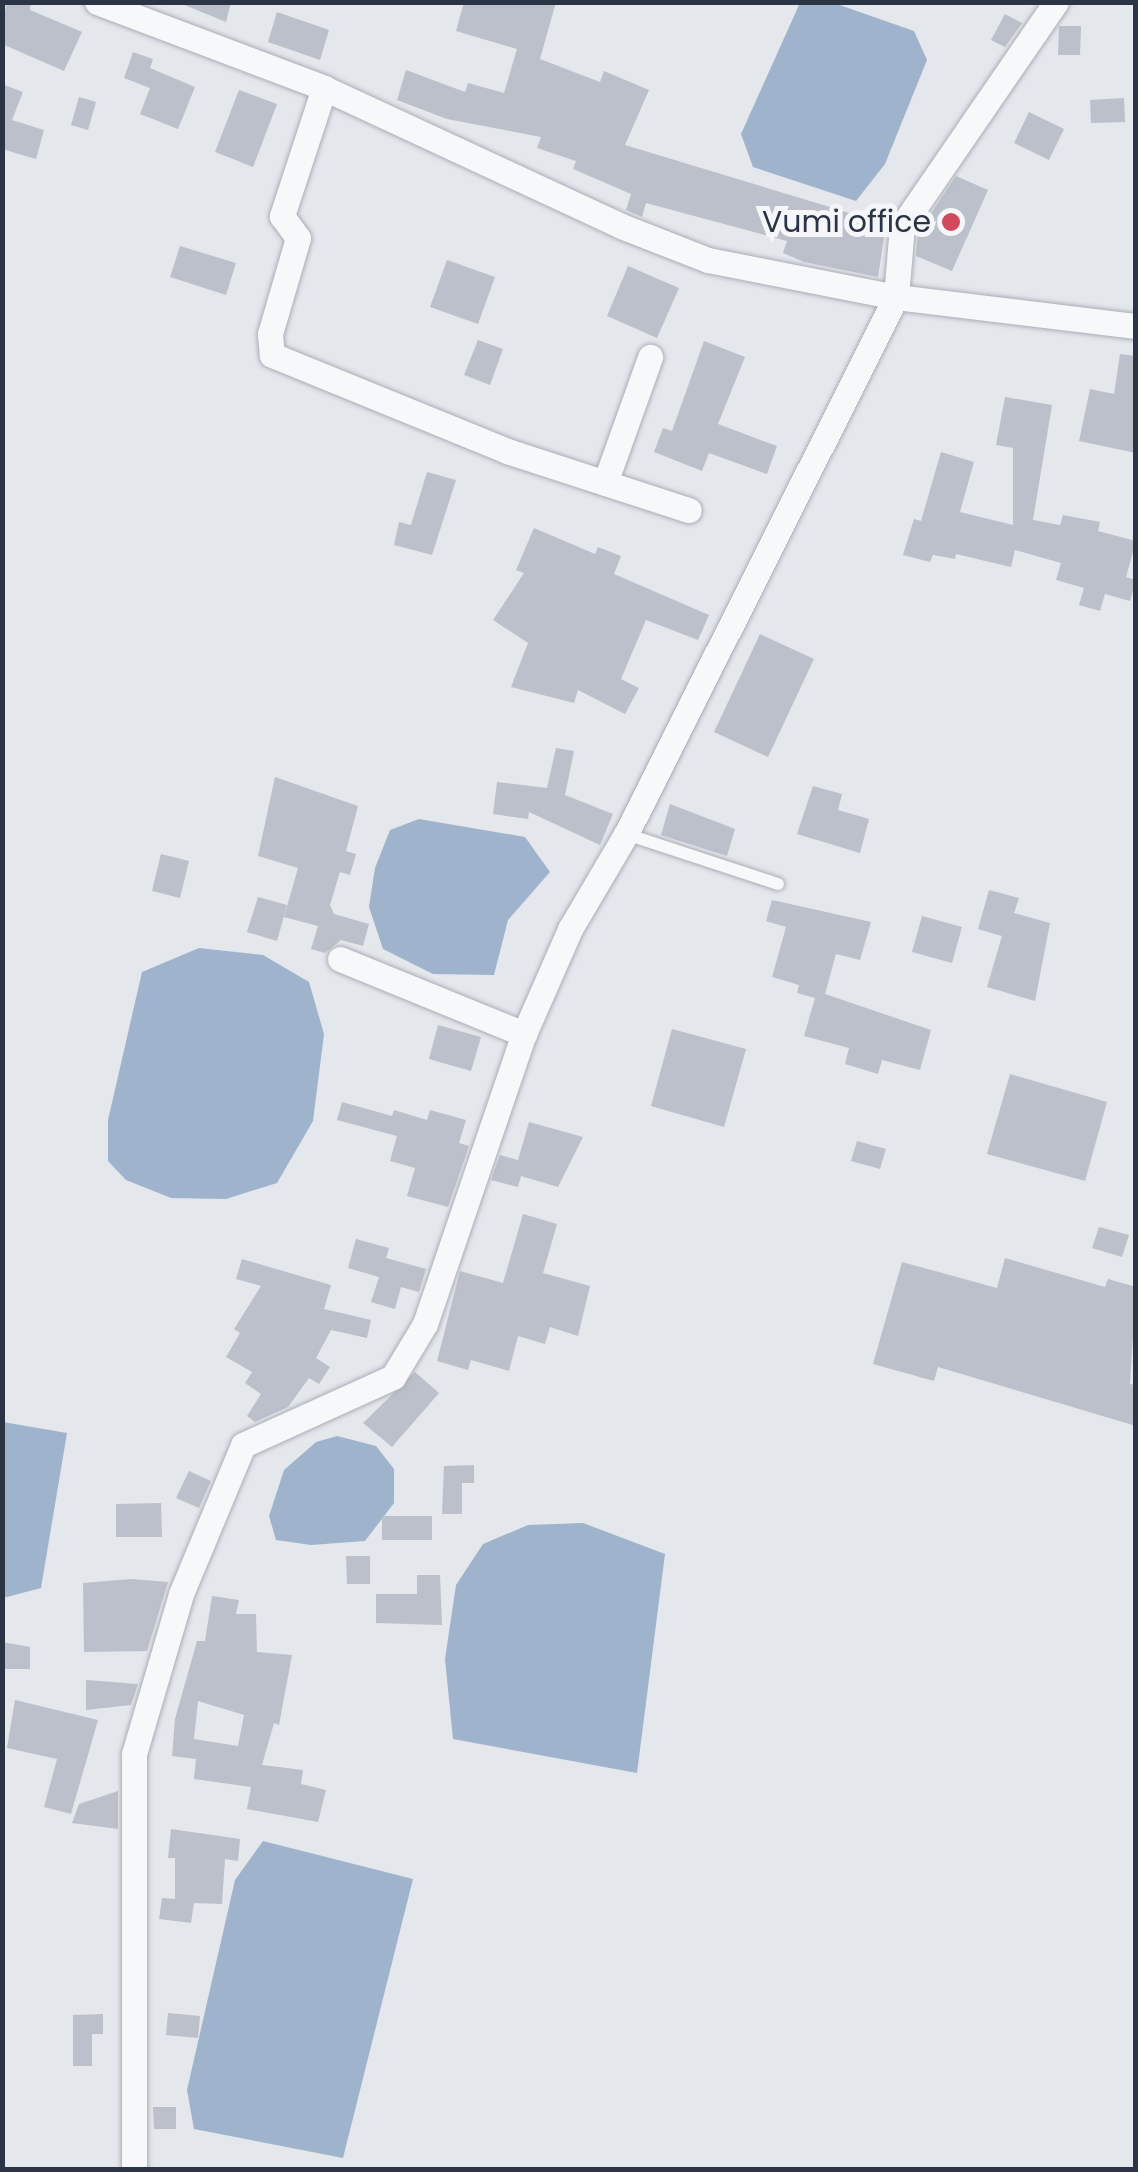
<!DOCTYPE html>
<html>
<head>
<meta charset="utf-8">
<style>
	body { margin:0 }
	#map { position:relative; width:1138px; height:2172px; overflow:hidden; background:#e4e7ec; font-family:Poppins,sans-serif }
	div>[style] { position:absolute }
	.water>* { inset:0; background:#9fb4cc }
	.building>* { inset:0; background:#bbc0ca }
	.roads { filter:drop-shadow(0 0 2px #a9aeb7) drop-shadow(0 0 2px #a9aeb7) }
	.service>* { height:12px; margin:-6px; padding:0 6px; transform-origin:6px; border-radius:6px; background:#f7f8fa }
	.minor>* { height:25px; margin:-12.5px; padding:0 12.5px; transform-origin:12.5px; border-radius:12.5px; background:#f7f8fa }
	.dots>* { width:28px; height:28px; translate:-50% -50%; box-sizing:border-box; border:5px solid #f4f6f9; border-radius:50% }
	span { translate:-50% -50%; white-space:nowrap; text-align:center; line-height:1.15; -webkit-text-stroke:10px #f4f6f9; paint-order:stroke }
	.poi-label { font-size:30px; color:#2b3445 }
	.right { translate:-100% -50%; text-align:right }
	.frame { position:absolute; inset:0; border:5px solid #2b3445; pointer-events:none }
</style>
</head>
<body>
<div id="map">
	<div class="water">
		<i style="clip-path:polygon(831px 2px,914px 31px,927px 60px,885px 164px,856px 201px,753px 167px,741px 134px,799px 5px)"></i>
		<i style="clip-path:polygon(419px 819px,525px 837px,550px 872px,508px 920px,494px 975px,433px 974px,383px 949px,369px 907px,375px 868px,390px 830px)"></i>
		<i style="clip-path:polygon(199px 948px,263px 955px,309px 982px,324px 1034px,313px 1121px,277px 1183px,226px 1199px,171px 1198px,126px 1180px,108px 1161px,108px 1120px,142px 972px)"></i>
		<i style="clip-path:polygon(3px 1422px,67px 1433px,41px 1588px,3px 1598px)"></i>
		<i style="clip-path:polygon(337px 1436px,376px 1446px,394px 1469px,394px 1503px,365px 1541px,311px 1545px,276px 1540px,269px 1516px,284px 1470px,316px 1442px)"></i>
		<i style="clip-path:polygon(583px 1523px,665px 1554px,637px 1773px,453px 1739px,445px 1659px,456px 1585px,483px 1544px,528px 1525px)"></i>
		<i style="clip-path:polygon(263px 1841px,413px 1879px,343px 2158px,194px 2129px,187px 2090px,235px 1880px)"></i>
	</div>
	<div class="building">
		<i style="clip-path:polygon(6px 2px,31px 2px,30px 10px,82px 32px,64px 71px,2px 44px)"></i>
		<i style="clip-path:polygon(177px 2px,231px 2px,226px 22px)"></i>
		<i style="clip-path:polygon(464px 2px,556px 2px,540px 59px,600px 82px,604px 71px,649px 90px,625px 145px,886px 224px,878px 277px,804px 262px,783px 253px,787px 241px,646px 203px,642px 217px,626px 210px,631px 194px,573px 169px,576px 161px,537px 148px,541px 137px,447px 119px,397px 100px,406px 70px,465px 92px,468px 83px,504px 93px,517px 49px,456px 31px)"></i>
		<i style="clip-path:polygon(277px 12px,329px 30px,320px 60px,268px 42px)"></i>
		<i style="clip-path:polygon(1005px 14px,1022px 23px,1005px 47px,991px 40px)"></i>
		<i style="clip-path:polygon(1059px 26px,1081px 26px,1080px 55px,1058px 55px)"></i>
		<i style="clip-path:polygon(133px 52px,153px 59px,150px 68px,195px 87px,178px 129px,140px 114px,150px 88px,124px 78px)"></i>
		<i style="clip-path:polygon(2px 84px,23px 92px,12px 120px,44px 130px,36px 159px,2px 149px)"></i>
		<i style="clip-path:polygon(239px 90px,277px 104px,253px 167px,215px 152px)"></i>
		<i style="clip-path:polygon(79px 97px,96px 102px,88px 130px,71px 125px)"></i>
		<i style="clip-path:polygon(1124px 98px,1125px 122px,1091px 123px,1090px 100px)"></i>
		<i style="clip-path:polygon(1029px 112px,1064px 129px,1049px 160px,1014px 143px)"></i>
		<i style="clip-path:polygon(956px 176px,988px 190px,952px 271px,916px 256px,918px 233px)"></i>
		<i style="clip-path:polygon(180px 246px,236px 263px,226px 295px,170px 277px)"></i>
		<i style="clip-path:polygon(447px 260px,495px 277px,478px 324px,430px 307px)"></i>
		<i style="clip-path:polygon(628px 266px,679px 288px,657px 338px,607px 316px)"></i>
		<i style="clip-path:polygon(478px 340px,503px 349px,490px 385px,464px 375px)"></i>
		<i style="clip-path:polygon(704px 341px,745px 357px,718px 424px,777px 446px,767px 474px,709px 453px,702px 471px,654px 452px,663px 428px,672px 431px)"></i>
		<i style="clip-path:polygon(1120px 354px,1136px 356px,1136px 453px,1079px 441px,1090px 389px,1114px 394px)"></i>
		<i style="clip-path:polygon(1005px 397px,1052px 405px,1033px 520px,1060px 525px,1063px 515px,1100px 522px,1098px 531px,1136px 541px,1126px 577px,1136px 580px,1130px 601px,1105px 594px,1100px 611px,1079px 605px,1084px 588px,1056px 580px,1061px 563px,1015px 550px,1011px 567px,956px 554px,955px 559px,933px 555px,930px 562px,903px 555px,914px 519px,921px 521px,941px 452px,974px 462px,960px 512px,1013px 525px,1013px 448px,996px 445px)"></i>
		<i style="clip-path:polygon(427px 472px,456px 480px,432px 555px,394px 545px,399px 522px,411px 525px)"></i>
		<i style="clip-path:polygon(534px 528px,595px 554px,598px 547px,621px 556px,614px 574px,709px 615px,698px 640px,646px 620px,621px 679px,639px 688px,625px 714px,578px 690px,574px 703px,511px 687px,528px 643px,493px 620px,524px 573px,516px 570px)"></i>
		<i style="clip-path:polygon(760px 634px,814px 659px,768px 757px,714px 732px)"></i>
		<i style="clip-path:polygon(556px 748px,574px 751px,565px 795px,613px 814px,600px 845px,529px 812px,528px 819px,493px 814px,497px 782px,547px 788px)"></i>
		<i style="clip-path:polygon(275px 777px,358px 806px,346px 851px,356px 854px,350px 875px,340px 872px,330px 905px,334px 914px,369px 924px,363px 946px,341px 940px,325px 953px,311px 949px,318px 926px,284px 917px,298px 868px,258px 856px)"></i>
		<i style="clip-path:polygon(813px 786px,842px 794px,838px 810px,869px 819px,860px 853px,797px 834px)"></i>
		<i style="clip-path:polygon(670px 804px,735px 829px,727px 856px,661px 835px)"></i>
		<i style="clip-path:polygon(161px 854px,189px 861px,180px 898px,152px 891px)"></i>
		<i style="clip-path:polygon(989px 890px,1019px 898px,1014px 913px,1050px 923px,1035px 1001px,987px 987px,1002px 936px,978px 929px)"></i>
		<i style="clip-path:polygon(258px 897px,287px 905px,277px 941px,247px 932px)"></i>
		<i style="clip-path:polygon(772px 900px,871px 922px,860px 960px,836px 954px,825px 994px,931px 1030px,920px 1070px,882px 1060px,878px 1074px,845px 1064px,849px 1048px,804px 1036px,815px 998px,797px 993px,799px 985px,772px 977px,786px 927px,766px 921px)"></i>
		<i style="clip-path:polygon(922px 916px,962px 927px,952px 963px,912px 952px)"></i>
		<i style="clip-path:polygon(438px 1025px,481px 1037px,471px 1071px,429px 1059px)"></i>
		<i style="clip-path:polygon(672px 1029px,746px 1049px,724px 1127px,651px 1106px)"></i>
		<i style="clip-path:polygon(1010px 1074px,1107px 1102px,1085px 1181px,987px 1154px)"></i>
		<i style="clip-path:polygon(342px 1102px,392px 1116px,394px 1110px,427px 1120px,430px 1110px,466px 1120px,459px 1143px,469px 1146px,448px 1207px,407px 1196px,415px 1168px,390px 1161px,397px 1136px,337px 1120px)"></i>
		<i style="clip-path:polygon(529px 1122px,583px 1137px,558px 1187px,521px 1176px,518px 1187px,491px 1180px,500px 1155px,518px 1160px)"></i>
		<i style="clip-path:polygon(857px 1141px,886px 1149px,880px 1169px,851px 1161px)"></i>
		<i style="clip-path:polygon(523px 1214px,557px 1224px,543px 1273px,590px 1286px,578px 1336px,550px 1327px,545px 1344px,518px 1336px,509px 1371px,471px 1360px,468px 1370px,437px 1361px,460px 1271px,503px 1283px)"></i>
		<i style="clip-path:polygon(1099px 1227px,1129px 1235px,1122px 1257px,1092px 1248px)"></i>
		<i style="clip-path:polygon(356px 1239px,389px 1248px,386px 1258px,426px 1269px,419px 1292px,401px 1287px,395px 1309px,371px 1302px,379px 1277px,348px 1268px)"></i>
		<i style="clip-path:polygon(1005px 1258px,1105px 1287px,1108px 1279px,1136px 1287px,1130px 1384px,1136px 1385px,1136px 1426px,938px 1367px,934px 1381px,873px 1364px,902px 1262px,997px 1288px)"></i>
		<i style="clip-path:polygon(242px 1259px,331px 1285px,324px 1309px,371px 1320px,367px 1338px,331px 1330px,316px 1358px,330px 1367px,319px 1384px,309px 1378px,288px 1407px,255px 1422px,247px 1416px,261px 1394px,245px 1383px,252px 1372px,226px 1357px,240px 1333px,234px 1329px,261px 1286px,236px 1279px)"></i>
		<i style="clip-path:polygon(415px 1372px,439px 1393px,392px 1447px,363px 1423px)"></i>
		<i style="clip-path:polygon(474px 1465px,474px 1483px,462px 1483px,462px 1514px,442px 1514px,444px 1466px)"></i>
		<i style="clip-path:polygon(189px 1471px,211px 1481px,199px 1508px,176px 1498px)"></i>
		<i style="clip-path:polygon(161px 1503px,162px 1537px,116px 1537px,116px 1504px)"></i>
		<i style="clip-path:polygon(382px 1516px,432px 1516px,432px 1540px,382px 1540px)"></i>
		<i style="clip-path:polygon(346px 1556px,370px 1556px,370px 1584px,347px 1584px)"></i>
		<i style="clip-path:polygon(417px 1575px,440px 1575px,442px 1625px,376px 1623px,376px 1594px,417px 1594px)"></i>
		<i style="clip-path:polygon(131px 1579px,168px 1582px,147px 1651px,84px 1652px,83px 1583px)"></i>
		<i style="clip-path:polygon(evenodd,212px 1596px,239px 1600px,236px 1614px,256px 1614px,257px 1652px,292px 1655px,279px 1725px,274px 1723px,262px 1765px,303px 1770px,301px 1784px,326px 1790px,318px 1822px,247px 1809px,251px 1787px,194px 1779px,196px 1759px,172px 1756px,175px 1719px,197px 1641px,205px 1641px,212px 1596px,198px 1701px,244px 1715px,238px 1746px,194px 1739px,198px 1701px)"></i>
		<i style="clip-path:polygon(2px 1642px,30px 1647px,30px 1669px,2px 1669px)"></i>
		<i style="clip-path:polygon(86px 1680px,138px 1684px,131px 1705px,86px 1710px)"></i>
		<i style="clip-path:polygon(15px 1700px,98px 1720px,71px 1814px,44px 1807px,57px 1759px,7px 1748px)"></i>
		<i style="clip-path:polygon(118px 1791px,118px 1829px,72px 1823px,79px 1804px)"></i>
		<i style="clip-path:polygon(171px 1829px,240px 1839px,238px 1861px,225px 1859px,222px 1904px,194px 1903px,191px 1923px,159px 1919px,162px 1898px,175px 1899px,175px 1858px,168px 1858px)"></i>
		<i style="clip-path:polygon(168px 2013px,200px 2016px,198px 2038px,166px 2035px)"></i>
		<i style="clip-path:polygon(103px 2014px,103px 2034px,92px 2034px,92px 2066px,73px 2066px,73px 2015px)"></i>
		<i style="clip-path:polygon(153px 2107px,176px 2107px,176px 2129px,154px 2129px)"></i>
	</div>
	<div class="roads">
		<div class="service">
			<i style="left:626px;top:834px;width:160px;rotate:18.2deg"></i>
		</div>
		<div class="minor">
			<i style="left:97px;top:2px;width:243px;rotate:20.7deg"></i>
			<i style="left:324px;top:88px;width:327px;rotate:24.9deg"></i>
			<i style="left:621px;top:226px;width:93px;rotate:21.3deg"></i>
			<i style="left:708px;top:260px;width:192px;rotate:11.1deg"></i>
			<i style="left:896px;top:297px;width:242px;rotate:6.9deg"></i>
			<i style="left:324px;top:88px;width:135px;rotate:108.2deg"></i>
			<i style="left:282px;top:216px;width:27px;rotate:54deg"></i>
			<i style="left:298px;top:238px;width:100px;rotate:106.3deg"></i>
			<i style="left:270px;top:334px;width:21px;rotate:85deg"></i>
			<i style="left:272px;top:355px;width:254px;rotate:22.2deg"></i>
			<i style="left:507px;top:451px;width:191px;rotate:18deg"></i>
			<i style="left:605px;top:483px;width:134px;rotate:-70.3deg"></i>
			<i style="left:340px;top:959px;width:199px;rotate:22.2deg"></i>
			<i style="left:134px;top:2170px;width:416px;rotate:-90deg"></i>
			<i style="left:134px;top:1754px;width:167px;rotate:-73.6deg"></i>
			<i style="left:181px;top:1594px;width:161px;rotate:-67.4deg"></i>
			<i style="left:243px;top:1445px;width:165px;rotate:-24.4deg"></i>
			<i style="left:393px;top:1377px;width:62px;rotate:-58.9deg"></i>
			<i style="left:425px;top:1324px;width:306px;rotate:-71.2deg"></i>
			<i style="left:524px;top:1034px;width:115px;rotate:-66.3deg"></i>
			<i style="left:570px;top:929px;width:110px;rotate:-59.5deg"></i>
			<i style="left:626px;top:834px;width:601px;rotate:-63.31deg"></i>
			<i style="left:896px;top:297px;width:71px;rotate:-85.2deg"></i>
			<i style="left:902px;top:226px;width:272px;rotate:-55.5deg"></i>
		</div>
	</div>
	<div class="dots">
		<i style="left:951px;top:222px;background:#d1495b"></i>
	</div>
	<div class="poi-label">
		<span class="right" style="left:931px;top:222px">Vumi office</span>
	</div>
	<div class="frame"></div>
</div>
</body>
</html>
